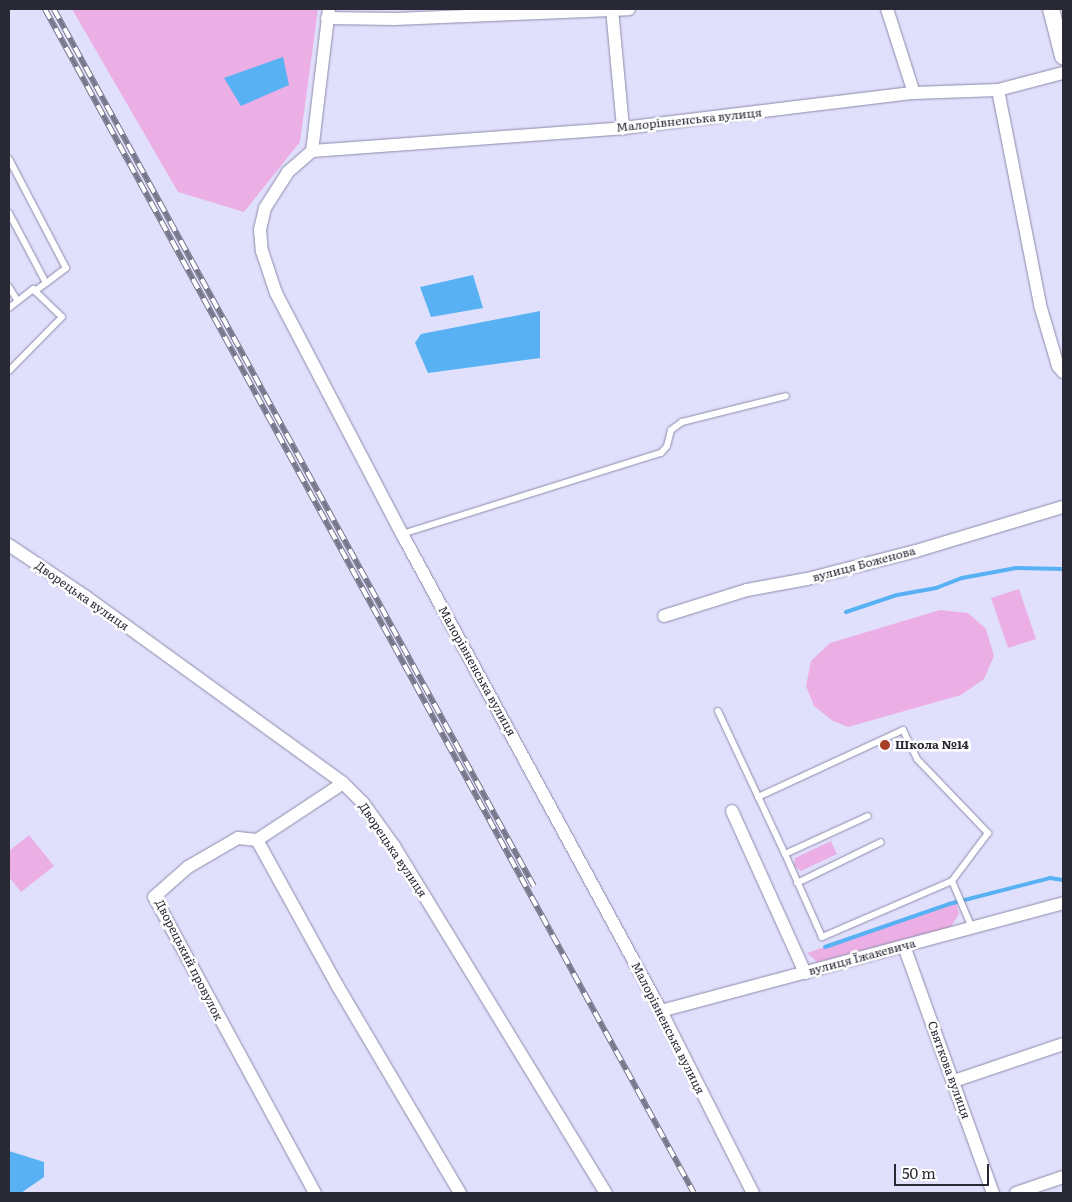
<!DOCTYPE html>
<html>
<head>
<meta charset="utf-8">
<style>
	body { margin:0 }
	#map { position:relative; width:1072px; height:1202px; overflow:hidden; background:#e1e0fc; font-family:Literata,serif }
	div>[style] { position:absolute }
	.green>* { inset:0; background:#ebafe5 }
	.water>* { inset:0; background:#57b1f2 }
	.stream>* { height:4px; margin:-2px; padding:0 2px; transform-origin:2px; border-radius:2px; background:#57b1f2 }
	.roads { filter:drop-shadow(0 0 1px #8b8aaa) drop-shadow(0 0 1px #8b8aaa) }
	.service>* { height:6px; margin:-3px; padding:0 3px; transform-origin:3px; border-radius:3px; background:#fff }
	.minor>* { height:12px; margin:-6px; padding:0 6px; transform-origin:6px; border-radius:6px; background:#fff }
	.tertiary>* { height:16px; margin:-8px; padding:0 8px; transform-origin:8px; border-radius:8px; background:#fff }
	.rail>* { height:5.5px; margin-top:-2.75px; transform-origin:0; background:repeating-linear-gradient(90deg,#fff 0 11px,#78778b 0 22px); box-sizing:border-box; border-block:1px solid #78778b }
	.dots>* { width:14px; height:14px; translate:-50% -50%; box-sizing:border-box; border:2px solid #fff; border-radius:50% }
	span { translate:-50% -50%; white-space:nowrap; text-align:center; line-height:1.15; -webkit-text-stroke:5px #fff; paint-order:stroke }
	.street-label { font-size:12px; color:#292835 }
	.poi-label { font-size:12px; color:#292835; font-weight:700 }
	.left { translate:0 -50%; text-align:left }
	.frame { position:absolute; inset:0; border:10px solid #292835; pointer-events:none }
	.scale { position:absolute; left:894px; top:1164px; width:95px; height:22px; box-sizing:border-box; border:2px solid #292835; border-top:0; padding-left:6px; font-size:15px; line-height:18px; white-space:nowrap; color:#292835; -webkit-text-stroke:4px #fff; paint-order:stroke }
</style>
</head>
<body>
<div id="map">
	<div class="green">
		<i style="clip-path:polygon(72px 9px,318px 9px,300px 142px,244px 212px,178px 192px)"></i>
		<i style="clip-path:polygon(1019px 589px,1036px 639px,1008px 648px,991px 598px)"></i>
		<i style="clip-path:polygon(940px 610px,968px 613px,986px 629px,994px 656px,984px 679px,961px 695px,848px 727px,833px 721px,814px 706px,806px 686px,811px 661px,830px 643px)"></i>
		<i style="clip-path:polygon(29px 835px,54px 866px,21px 892px,9px 877px,9px 851px)"></i>
		<i style="clip-path:polygon(831px 841px,837px 854px,801px 871px,794px 866px,795px 858px)"></i>
		<i style="clip-path:polygon(956px 902px,959px 914px,951px 927px,817px 962px,807px 953px)"></i>
	</div>
	<div class="water">
		<i style="clip-path:polygon(283px 57px,289px 85px,241px 106px,224px 78px)"></i>
		<i style="clip-path:polygon(473px 275px,483px 308px,431px 317px,420px 287px)"></i>
		<i style="clip-path:polygon(540px 311px,540px 358px,428px 373px,415px 343px,421px 334px)"></i>
		<i style="clip-path:polygon(9px 1151px,44px 1162px,44px 1177px,21px 1193px,9px 1193px)"></i>
	</div>
	<div class="stream">
		<i style="left:846px;top:612px;width:54px;rotate:-18.4deg"></i>
		<i style="left:897px;top:595px;width:40px;rotate:-10deg"></i>
		<i style="left:936px;top:588px;width:28px;rotate:-21deg"></i>
		<i style="left:962px;top:578px;width:55px;rotate:-10.5deg"></i>
		<i style="left:1016px;top:568px;width:47px;rotate:1.2deg"></i>
		<i style="left:825px;top:947px;width:131px;rotate:-19.1deg"></i>
		<i style="left:949px;top:904px;width:104px;rotate:-14.4deg"></i>
		<i style="left:1050px;top:878px;width:13px;rotate:9deg"></i>
	</div>
	<div class="roads">
		<div class="service">
			<i style="left:9px;top:159px;width:123px;rotate:62.4deg"></i>
			<i style="left:66px;top:268px;width:25px;rotate:143deg"></i>
			<i style="left:9px;top:213px;width:79px;rotate:62.1deg"></i>
			<i style="left:46px;top:283px;width:14px;rotate:144deg"></i>
			<i style="left:9px;top:287px;width:15px;rotate:58deg"></i>
			<i style="left:9px;top:308px;width:31px;rotate:-38deg"></i>
			<i style="left:33px;top:289px;width:40px;rotate:44deg"></i>
			<i style="left:62px;top:317px;width:76px;rotate:134.5deg"></i>
			<i style="left:402px;top:534px;width:271px;rotate:-17.4deg"></i>
			<i style="left:661px;top:453px;width:9px;rotate:-49deg"></i>
			<i style="left:667px;top:446px;width:16px;rotate:-76deg"></i>
			<i style="left:671px;top:430px;width:14px;rotate:-36deg"></i>
			<i style="left:682px;top:422px;width:107px;rotate:-14deg"></i>
			<i style="left:718px;top:711px;width:158px;rotate:64.9deg"></i>
			<i style="left:758px;top:797px;width:160px;rotate:-24.8deg"></i>
			<i style="left:903px;top:730px;width:32px;rotate:64deg"></i>
			<i style="left:917px;top:759px;width:103px;rotate:46.2deg"></i>
			<i style="left:988px;top:833px;width:60px;rotate:126.9deg"></i>
			<i style="left:952px;top:881px;width:142px;rotate:156.7deg"></i>
			<i style="left:822px;top:937px;width:91px;rotate:-114deg"></i>
			<i style="left:785px;top:854px;width:91px;rotate:-24.6deg"></i>
			<i style="left:952px;top:881px;width:51px;rotate:66.9deg"></i>
			<i style="left:797px;top:883px;width:93px;rotate:-26deg"></i>
		</div>
		<div class="minor">
			<i style="left:329px;top:9px;width:143px;rotate:96.8deg"></i>
			<i style="left:312px;top:151px;width:312px;rotate:-4.2deg"></i>
			<i style="left:623px;top:128px;width:293px;rotate:-6.9deg"></i>
			<i style="left:914px;top:93px;width:84px;rotate:-2deg"></i>
			<i style="left:998px;top:90px;width:67px;rotate:-14.7deg"></i>
			<i style="left:612px;top:9px;width:120px;rotate:84.7deg"></i>
			<i style="left:887px;top:9px;width:88px;rotate:72.2deg"></i>
			<i style="left:327px;top:18px;width:68px;rotate:0.8deg"></i>
			<i style="left:395px;top:19px;width:234px;rotate:-2.4deg"></i>
			<i style="left:998px;top:90px;width:219px;rotate:78.9deg"></i>
			<i style="left:1040px;top:305px;width:64px;rotate:73.6deg"></i>
			<i style="left:1058px;top:366px;width:8px;rotate:50deg"></i>
			<i style="left:312px;top:151px;width:32px;rotate:139deg"></i>
			<i style="left:288px;top:172px;width:43px;rotate:122.6deg"></i>
			<i style="left:265px;top:208px;width:23px;rotate:103deg"></i>
			<i style="left:260px;top:230px;width:21px;rotate:85deg"></i>
			<i style="left:262px;top:251px;width:44px;rotate:71.6deg"></i>
			<i style="left:276px;top:293px;width:272px;rotate:62.4deg"></i>
			<i style="left:402px;top:534px;width:543px;rotate:61.5deg"></i>
			<i style="left:661px;top:1011px;width:204px;rotate:63.2deg"></i>
			<i style="left:9px;top:545px;width:92px;rotate:33.9deg"></i>
			<i style="left:85px;top:596px;width:319px;rotate:35.9deg"></i>
			<i style="left:343px;top:783px;width:28px;rotate:45deg"></i>
			<i style="left:363px;top:803px;width:53px;rotate:54.2deg"></i>
			<i style="left:394px;top:846px;width:407px;rotate:58.6deg"></i>
			<i style="left:664px;top:616px;width:87px;rotate:-17.4deg"></i>
			<i style="left:747px;top:590px;width:61px;rotate:-10.4deg"></i>
			<i style="left:807px;top:579px;width:113px;rotate:-14.4deg"></i>
			<i style="left:916px;top:551px;width:153px;rotate:-16.7deg"></i>
			<i style="left:732px;top:811px;width:178px;rotate:65.7deg"></i>
			<i style="left:257px;top:840px;width:166px;rotate:61.1deg"></i>
			<i style="left:337px;top:985px;width:242px;rotate:59.4deg"></i>
			<i style="left:904px;top:946px;width:263px;rotate:70.2deg"></i>
			<i style="left:661px;top:1011px;width:416px;rotate:-15deg"></i>
			<i style="left:954px;top:1081px;width:115px;rotate:-18.7deg"></i>
			<i style="left:315px;top:1193px;width:337px;rotate:-118.5deg"></i>
			<i style="left:154px;top:897px;width:45px;rotate:-41.4deg"></i>
			<i style="left:188px;top:867px;width:58px;rotate:-30.1deg"></i>
			<i style="left:238px;top:838px;width:19px;rotate:6deg"></i>
			<i style="left:257px;top:840px;width:103px;rotate:-33.5deg"></i>
			<i style="left:1016px;top:1193px;width:50px;rotate:-18.8deg"></i>
		</div>
		<div class="tertiary">
			<i style="left:1051px;top:9px;width:49px;rotate:75.7deg"></i>
		</div>
	</div>
	<div class="rail">
		<i style="left:45px;top:9px;width:1350px;rotate:61.27deg"></i>
		<i style="left:54px;top:9px;width:1000px;rotate:61.31deg"></i>
	</div>
	<div class="dots">
		<i style="left:885px;top:745px;background:#a73f24"></i>
	</div>
	<div class="street-label">
		<span style="left:689px;top:120px;rotate:-6deg">Малорівненська вулиця</span>
		<span style="left:864px;top:564px;rotate:-15deg">вулиця Боженова</span>
		<span style="left:82px;top:596px;rotate:35deg">Дворецька вулиця</span>
		<span style="left:477px;top:671px;rotate:61deg">Малорівненська вулиця</span>
		<span style="left:393px;top:850px;rotate:56deg">Дворецька вулиця</span>
		<span style="left:862px;top:957px;rotate:-15deg">вулиця Їжакевича</span>
		<span style="left:189px;top:960px;rotate:63deg">Дворецький провулок</span>
		<span style="left:668px;top:1028px;rotate:63deg">Малорівненська вулиця</span>
		<span style="left:949px;top:1070px;rotate:70deg">Святкова вулиця</span>
	</div>
	<div class="poi-label">
		<span class="left" style="left:895px;top:745px">Школа №14</span>
	</div>
	<div class="frame"></div>
	<div class="scale">50 m</div>
</div>
</body>
</html>
